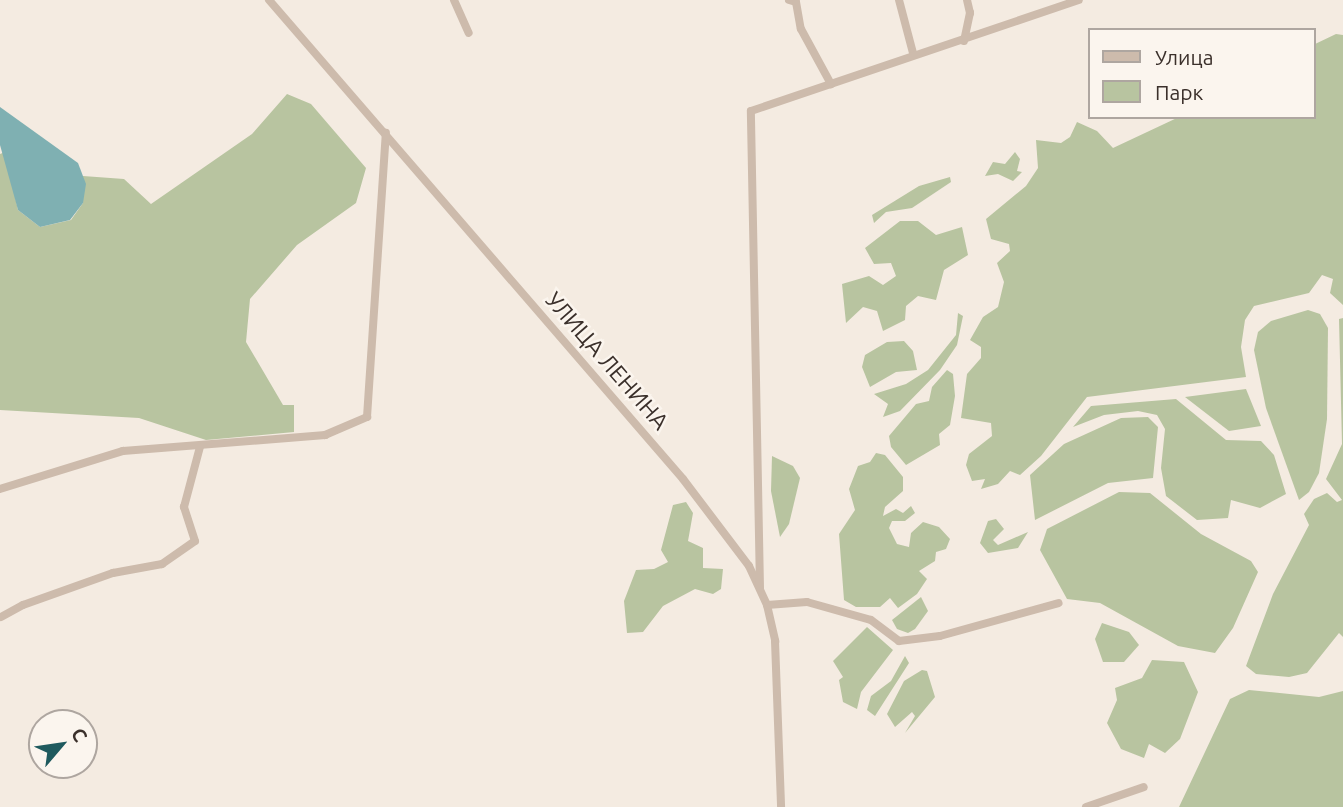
<!DOCTYPE html>
<html>
<head>
<meta charset="utf-8">
<style>
	body { margin:0 }
	#map { position:relative; width:1343px; height:807px; overflow:hidden; background:#f4ebe1; font-family:Ubuntu,sans-serif }
	div>[style] { position:absolute }
	.green>* { inset:0; background:#b8c4a0 }
	.water>* { inset:0; background:#7fb0b2 }
	.minor>* { height:8px; margin:-4px; padding:0 4px; transform-origin:4px; border-radius:4px; background:#cdbbac }
	span { translate:-50% -50%; white-space:nowrap; text-align:center; line-height:1.15; -webkit-text-stroke:5px #fbf5ee; paint-order:stroke }
	.street-label { font-size:23px; color:#3b302b }
	.legend { position:absolute; left:1088px; top:28px; width:228px; height:91px; box-sizing:border-box; background:#fbf5ee; border:2px solid #aea6a0; margin:0; padding:9px 12px; list-style:none; font-size:21px; color:#3b302b }
	.legend li { display:flex; align-items:center; gap:14px; height:35px }
	.legend b { width:35px; border:2px solid #aea6a0 }
	.north { position:absolute; left:28px; top:709px; width:70px; height:70px; box-sizing:border-box; background:#fbf5ee; border:2px solid #aea6a0; border-radius:50%; rotate:61deg; font-size:19px; font-weight:700; line-height:28px; text-align:center; color:#3b302b }
	.north::after { content:''; display:block; margin:auto; width:24px; height:32px; background:#1f5a5e; clip-path:polygon(50% 0,100% 100%,50% 72%,0 100%) }
</style>
</head>
<body>
<div id="map">
	<div class="green">
		<i style="clip-path:polygon(1336px 34px,1343px 35px,1343px 305px,1330px 293px,1333px 279px,1322px 275px,1309px 293px,1254px 306px,1245px 320px,1241px 347px,1246px 377px,1087px 397px,1041px 456px,1020px 475px,1010px 471px,998px 484px,981px 489px,985px 479px,972px 481px,966px 465px,969px 454px,992px 436px,991px 423px,961px 418px,967px 374px,981px 358px,981px 347px,970px 340px,983px 317px,998px 307px,1004px 282px,997px 263px,1010px 251px,1009px 244px,991px 239px,986px 219px,1026px 186px,1038px 168px,1036px 140px,1061px 143px,1070px 137px,1077px 122px,1097px 131px,1113px 148px,1179px 117px,1313px 117px,1313px 45px)"></i>
		<i style="clip-path:polygon(287px 94px,311px 104px,366px 168px,356px 203px,297px 245px,250px 299px,246px 342px,283px 405px,294px 405px,294px 432px,206px 440px,139px 418px,0 410px,0 154px,5px 152px,18px 210px,40px 227px,71px 220px,83px 203px,83px 176px,124px 179px,151px 204px,252px 134px)"></i>
		<i style="clip-path:polygon(1015px 152px,1020px 159px,1017px 171px,1022px 172px,1013px 181px,998px 174px,985px 176px,993px 162px,1005px 164px)"></i>
		<i style="clip-path:polygon(950px 177px,951px 182px,912px 208px,886px 212px,874px 223px,872px 215px,919px 186px)"></i>
		<i style="clip-path:polygon(900px 221px,918px 221px,936px 235px,962px 227px,968px 255px,944px 270px,936px 300px,918px 296px,906px 306px,905px 320px,883px 331px,877px 311px,863px 307px,846px 323px,842px 284px,869px 276px,883px 285px,896px 276px,891px 263px,874px 264px,865px 248px)"></i>
		<i style="clip-path:polygon(1308px 310px,1320px 314px,1328px 328px,1327px 419px,1319px 473px,1309px 492px,1299px 500px,1266px 408px,1254px 350px,1258px 332px,1271px 321px)"></i>
		<i style="clip-path:polygon(958px 313px,963px 316px,957px 345px,940px 370px,900px 411px,883px 417px,888px 404px,874px 394px,906px 384px,928px 370px,956px 335px)"></i>
		<i style="clip-path:polygon(1343px 318px,1343px 637px,1339px 633px,1307px 673px,1289px 677px,1256px 674px,1246px 666px,1273px 594px,1309px 525px,1304px 514px,1314px 499px,1327px 493px,1337px 502px,1342px 500px,1326px 479px,1342px 444px,1339px 319px)"></i>
		<i style="clip-path:polygon(904px 341px,913px 351px,917px 370px,896px 372px,870px 387px,862px 367px,865px 355px,887px 342px)"></i>
		<i style="clip-path:polygon(947px 370px,953px 374px,955px 396px,950px 425px,939px 434px,940px 445px,906px 465px,891px 447px,889px 436px,916px 404px,929px 401px,932px 387px)"></i>
		<i style="clip-path:polygon(1246px 389px,1261px 426px,1229px 431px,1185px 397px)"></i>
		<i style="clip-path:polygon(1176px 399px,1226px 440px,1261px 441px,1274px 455px,1286px 494px,1260px 508px,1231px 500px,1228px 518px,1197px 520px,1166px 496px,1161px 468px,1165px 429px,1157px 415px,1138px 411px,1104px 415px,1073px 427px,1091px 406px)"></i>
		<i style="clip-path:polygon(1148px 417px,1158px 427px,1153px 478px,1108px 483px,1035px 520px,1030px 475px,1064px 444px,1121px 418px)"></i>
		<i style="clip-path:polygon(876px 453px,885px 455px,903px 477px,903px 491px,885px 507px,883px 516px,896px 509px,903px 513px,911px 506px,915px 513px,905px 521px,892px 521px,889px 528px,897px 544px,909px 547px,911px 533px,923px 522px,939px 527px,950px 539px,946px 549px,936px 552px,935px 561px,919px 571px,927px 579px,917px 594px,898px 608px,890px 598px,880px 607px,856px 607px,844px 600px,839px 534px,855px 510px,849px 489px,858px 466px,870px 462px)"></i>
		<i style="clip-path:polygon(772px 456px,793px 466px,800px 478px,789px 524px,780px 537px,771px 491px)"></i>
		<i style="clip-path:polygon(1119px 492px,1150px 493px,1201px 534px,1251px 561px,1258px 572px,1233px 628px,1215px 653px,1178px 646px,1100px 603px,1067px 599px,1040px 550px,1047px 529px)"></i>
		<i style="clip-path:polygon(686px 502px,693px 513px,688px 541px,703px 548px,703px 568px,723px 569px,721px 589px,713px 594px,695px 589px,663px 606px,643px 632px,627px 633px,624px 601px,636px 570px,654px 569px,668px 562px,661px 550px,673px 505px)"></i>
		<i style="clip-path:polygon(996px 519px,1004px 529px,993px 540px,998px 545px,1028px 532px,1018px 548px,988px 553px,980px 543px,988px 521px)"></i>
		<i style="clip-path:polygon(921px 597px,928px 611px,915px 629px,908px 633px,897px 629px,892px 620px)"></i>
		<i style="clip-path:polygon(1102px 623px,1129px 632px,1139px 645px,1124px 662px,1103px 662px,1095px 639px)"></i>
		<i style="clip-path:polygon(867px 627px,893px 650px,861px 692px,857px 709px,843px 702px,839px 680px,843px 677px,833px 661px)"></i>
		<i style="clip-path:polygon(905px 656px,909px 663px,875px 716px,867px 710px,871px 696px,891px 681px)"></i>
		<i style="clip-path:polygon(1152px 660px,1184px 662px,1198px 692px,1180px 739px,1165px 753px,1149px 744px,1144px 758px,1121px 749px,1107px 723px,1117px 700px,1115px 688px,1142px 678px)"></i>
		<i style="clip-path:polygon(922px 670px,927px 671px,935px 697px,905px 733px,915px 716px,912px 712px,895px 727px,887px 714px,904px 681px)"></i>
		<i style="clip-path:polygon(1249px 690px,1319px 697px,1343px 691px,1343px 807px,1179px 807px,1230px 699px)"></i>
	</div>
	<div class="water">
		<i style="clip-path:polygon(0 107px,78px 163px,86px 184px,83px 203px,70px 220px,40px 227px,18px 210px,0 145px)"></i>
	</div>
	<div class="minor">
		<i style="left:269px;top:0;width:633px;rotate:49.16deg"></i>
		<i style="left:683px;top:479px;width:109px;rotate:52.8deg"></i>
		<i style="left:749px;top:566px;width:43px;rotate:65.2deg"></i>
		<i style="left:767px;top:605px;width:37px;rotate:77deg"></i>
		<i style="left:775px;top:641px;width:166px;rotate:87.9deg"></i>
		<i style="left:454px;top:0;width:36px;rotate:66deg"></i>
		<i style="left:789px;top:0;width:7px;rotate:16deg"></i>
		<i style="left:796px;top:2px;width:27px;rotate:80deg"></i>
		<i style="left:801px;top:29px;width:63px;rotate:61.4deg"></i>
		<i style="left:899px;top:0;width:55px;rotate:75.2deg"></i>
		<i style="left:964px;top:41px;width:29px;rotate:-78deg"></i>
		<i style="left:970px;top:13px;width:13px;rotate:-103deg"></i>
		<i style="left:0;top:489px;width:129px;rotate:-17.2deg"></i>
		<i style="left:123px;top:451px;width:203px;rotate:-4.5deg"></i>
		<i style="left:325px;top:435px;width:46px;rotate:-23.2deg"></i>
		<i style="left:367px;top:417px;width:285px;rotate:-86.2deg"></i>
		<i style="left:760px;top:588px;width:477px;rotate:-91.1deg"></i>
		<i style="left:751px;top:111px;width:346px;rotate:-18.7deg"></i>
		<i style="left:767px;top:605px;width:40px;rotate:-4.3deg"></i>
		<i style="left:807px;top:602px;width:66px;rotate:15.7deg"></i>
		<i style="left:871px;top:620px;width:35px;rotate:37deg"></i>
		<i style="left:899px;top:641px;width:41px;rotate:-7deg"></i>
		<i style="left:940px;top:636px;width:123px;rotate:-15.5deg"></i>
		<i style="left:1px;top:617px;width:25px;rotate:-29deg"></i>
		<i style="left:23px;top:605px;width:96px;rotate:-19.6deg"></i>
		<i style="left:113px;top:573px;width:50px;rotate:-10.4deg"></i>
		<i style="left:162px;top:564px;width:40px;rotate:-34.9deg"></i>
		<i style="left:195px;top:541px;width:36px;rotate:-108deg"></i>
		<i style="left:184px;top:507px;width:62px;rotate:-75.1deg"></i>
		<i style="left:1086px;top:807px;width:61px;rotate:-19deg"></i>
	</div>
	<div class="street-label">
		<span style="left:607px;top:361px;rotate:49deg">УЛИЦА ЛЕНИНА</span>
	</div>
	<ul class="legend">
	<li><b style="height:9px;background:#cdbbac"></b>Улица</li>
	<li><b style="height:19px;background:#b8c4a0"></b>Парк</li>
	</ul>
	<div class="north">С</div>
</div>
</body>
</html>
